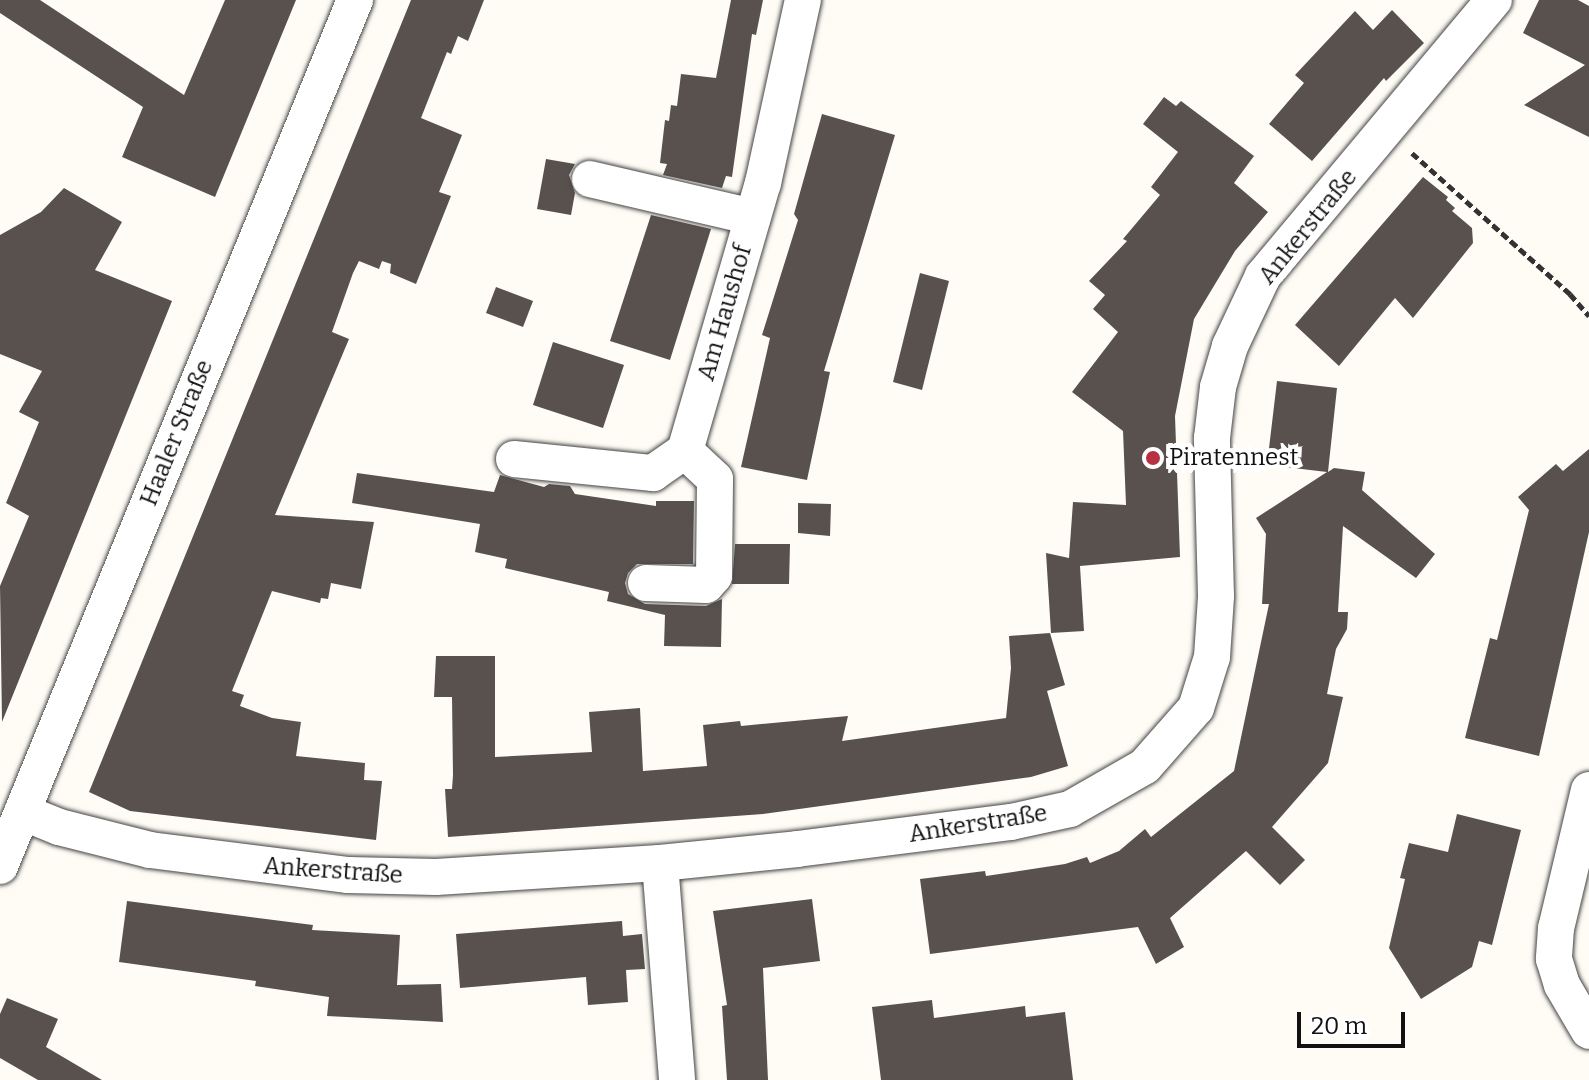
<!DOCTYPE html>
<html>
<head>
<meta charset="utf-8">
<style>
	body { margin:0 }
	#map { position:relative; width:1589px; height:1080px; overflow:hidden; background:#fefcf5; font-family:Bitter,serif }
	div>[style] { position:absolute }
	.building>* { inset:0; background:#59514e }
	.path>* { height:5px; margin-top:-2.5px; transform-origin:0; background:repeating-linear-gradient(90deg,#333 0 8px,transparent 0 12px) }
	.roads { filter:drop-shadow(0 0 2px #444) drop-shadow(0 0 2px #444) }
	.minor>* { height:36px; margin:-18px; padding:0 18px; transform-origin:18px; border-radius:18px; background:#fff }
	.dots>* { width:22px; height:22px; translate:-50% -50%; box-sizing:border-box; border:4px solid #fff; border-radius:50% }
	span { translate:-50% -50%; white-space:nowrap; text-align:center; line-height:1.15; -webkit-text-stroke:8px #fff; paint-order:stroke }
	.street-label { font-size:24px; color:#111 }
	.poi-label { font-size:24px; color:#111 }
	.left { translate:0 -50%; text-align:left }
	.scale { position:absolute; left:1297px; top:1012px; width:108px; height:36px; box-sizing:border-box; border:4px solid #111; border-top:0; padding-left:10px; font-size:24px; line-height:28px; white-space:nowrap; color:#111; -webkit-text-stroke:6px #fff; paint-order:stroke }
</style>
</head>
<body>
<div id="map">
	<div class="building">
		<i style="clip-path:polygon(0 0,40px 0,184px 95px,225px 0,296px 0,215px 197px,122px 157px,143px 107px,0 13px)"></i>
		<i style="clip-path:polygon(411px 0,484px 0,468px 41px,458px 36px,451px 54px,447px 52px,421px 118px,462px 135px,439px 192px,451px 196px,416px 284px,390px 273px,391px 264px,382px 261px,379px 269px,359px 261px,353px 273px,332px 332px,349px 339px,275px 515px,374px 522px,361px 589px,331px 583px,328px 599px,321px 598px,320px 603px,272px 591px,232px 691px,244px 695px,240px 706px,272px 718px,301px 722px,296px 756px,365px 763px,364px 780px,382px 781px,376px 840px,130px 811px,89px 792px)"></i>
		<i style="clip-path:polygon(731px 0,763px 0,756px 35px,752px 34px,732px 177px,726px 176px,722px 188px,663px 175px,667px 164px,660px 163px,665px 120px,669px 121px,671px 105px,677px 106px,681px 74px,716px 78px)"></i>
		<i style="clip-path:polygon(1539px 0,1578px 0,1589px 6px,1589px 137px,1524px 105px,1585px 65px,1523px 33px)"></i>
		<i style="clip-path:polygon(1392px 10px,1424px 43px,1386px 81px,1384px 78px,1312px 161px,1269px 124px,1304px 83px,1295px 75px,1355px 11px,1373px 30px)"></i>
		<i style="clip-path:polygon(1164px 97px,1176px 106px,1181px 101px,1254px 156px,1234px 183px,1268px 212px,1235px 251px,1194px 319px,1175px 416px,1180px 557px,1080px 566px,1084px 631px,1051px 633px,1046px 553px,1069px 558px,1073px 502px,1126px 505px,1123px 431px,1072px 392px,1118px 332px,1093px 309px,1105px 295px,1089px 281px,1127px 241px,1123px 239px,1160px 195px,1151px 187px,1178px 152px,1143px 124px)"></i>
		<i style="clip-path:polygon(822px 114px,895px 135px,824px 371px,830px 372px,807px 480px,741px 467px,770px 338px,762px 335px,798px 220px,794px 214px)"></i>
		<i style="clip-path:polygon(546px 159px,575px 164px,569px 175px,575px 193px,571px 215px,537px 209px)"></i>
		<i style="clip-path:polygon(1423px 177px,1448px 197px,1446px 200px,1455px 208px,1452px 211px,1472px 228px,1473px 243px,1413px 318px,1395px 298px,1339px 366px,1295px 325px)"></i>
		<i style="clip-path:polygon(64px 188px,122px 222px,95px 270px,172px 301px,2px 722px,0 586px,29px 516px,6px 503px,39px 422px,19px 412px,42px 371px,0 354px,0 235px,41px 212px)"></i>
		<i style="clip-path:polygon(651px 215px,711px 229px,670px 360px,610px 341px)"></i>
		<i style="clip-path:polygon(920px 273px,949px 281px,922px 390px,893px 382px)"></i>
		<i style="clip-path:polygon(496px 287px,533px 301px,523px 327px,486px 313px)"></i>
		<i style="clip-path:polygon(553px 342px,624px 365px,603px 428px,533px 405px)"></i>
		<i style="clip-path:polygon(1277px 381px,1337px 388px,1328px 472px,1334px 468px,1365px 472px,1362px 490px,1435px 554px,1416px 578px,1343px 526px,1338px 612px,1348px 612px,1347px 629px,1336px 649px,1327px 694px,1343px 697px,1328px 763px,1272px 827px,1305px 860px,1280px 885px,1246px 851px,1170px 918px,1184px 947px,1156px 964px,1138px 927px,930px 954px,920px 879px,985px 871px,986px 876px,1065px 864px,1087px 857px,1090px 863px,1119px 851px,1145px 829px,1151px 837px,1234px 771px,1269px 604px,1262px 604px,1266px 534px,1256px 518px,1327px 472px,1267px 465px)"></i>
		<i style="clip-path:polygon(1589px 449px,1589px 532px,1539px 756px,1465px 738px,1490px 638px,1497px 640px,1529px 510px,1518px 497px,1556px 464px,1563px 471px)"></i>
		<i style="clip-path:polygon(357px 473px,494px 492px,500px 475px,544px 487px,549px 484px,570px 486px,575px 494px,656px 506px,656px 501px,694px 501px,693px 564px,637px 564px,628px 573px,625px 583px,628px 594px,645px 604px,706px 606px,722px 599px,721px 647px,664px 646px,665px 615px,607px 601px,609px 592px,505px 568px,507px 559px,475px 552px,480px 524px,352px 503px)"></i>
		<i style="clip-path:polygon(798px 503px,831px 504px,830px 536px,798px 533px)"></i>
		<i style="clip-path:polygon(735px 544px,790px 544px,789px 584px,732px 584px)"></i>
		<i style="clip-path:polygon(1050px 633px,1065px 685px,1047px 691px,1068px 766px,1031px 777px,763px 814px,448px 837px,445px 789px,452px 789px,453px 775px,452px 697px,434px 697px,436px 656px,495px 656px,495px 757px,592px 752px,589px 712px,640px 708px,643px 771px,707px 766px,703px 725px,740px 721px,741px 726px,848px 716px,842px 741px,1006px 718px,1011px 668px,1009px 636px)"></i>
		<i style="clip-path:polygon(1457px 814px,1521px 830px,1492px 945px,1479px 941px,1472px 967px,1421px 999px,1389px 948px,1405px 879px,1400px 878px,1409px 843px,1448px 852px)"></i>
		<i style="clip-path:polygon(812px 899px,820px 961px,763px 968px,768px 1080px,727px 1080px,722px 1006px,727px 1005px,713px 911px)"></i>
		<i style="clip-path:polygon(127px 901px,313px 925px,312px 930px,400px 935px,397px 985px,441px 984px,443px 1022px,327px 1016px,329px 997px,255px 986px,256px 981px,119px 962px)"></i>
		<i style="clip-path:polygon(622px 921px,623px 936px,642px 934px,645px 969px,626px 970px,628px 1002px,588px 1005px,586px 977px,460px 988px,456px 934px)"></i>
		<i style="clip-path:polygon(7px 998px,58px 1019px,46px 1047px,102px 1080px,38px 1080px,0 1058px,0 1014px)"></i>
		<i style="clip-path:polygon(932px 1000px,934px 1018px,1025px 1006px,1026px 1017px,1065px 1012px,1073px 1080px,881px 1080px,872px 1007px)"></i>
	</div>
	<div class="path">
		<i style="left:1412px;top:153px;width:212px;rotate:41.7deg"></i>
		<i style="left:1570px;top:294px;width:29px;rotate:49deg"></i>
	</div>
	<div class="roads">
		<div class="minor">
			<i style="left:590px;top:179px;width:167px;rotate:13.1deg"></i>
			<i style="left:514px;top:459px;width:140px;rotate:5.8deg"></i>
			<i style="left:653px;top:473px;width:39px;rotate:-35deg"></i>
			<i style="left:685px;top:451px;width:279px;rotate:-73.8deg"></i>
			<i style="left:763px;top:183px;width:187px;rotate:-77.7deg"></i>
			<i style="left:646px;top:583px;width:60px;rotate:1.9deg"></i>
			<i style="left:706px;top:585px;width:12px;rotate:-48deg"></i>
			<i style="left:714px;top:576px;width:97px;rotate:-89.4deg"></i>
			<i style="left:715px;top:479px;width:41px;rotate:-137deg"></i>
			<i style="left:1589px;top:790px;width:142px;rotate:103.4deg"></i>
			<i style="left:1556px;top:928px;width:31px;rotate:94deg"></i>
			<i style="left:1554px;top:959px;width:27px;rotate:73deg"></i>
			<i style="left:1562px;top:985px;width:53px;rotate:59.6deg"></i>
			<i style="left:22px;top:812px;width:40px;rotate:22deg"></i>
			<i style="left:59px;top:827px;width:94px;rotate:14.2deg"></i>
			<i style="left:150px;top:850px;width:200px;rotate:7.2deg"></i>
			<i style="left:348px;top:875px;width:88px;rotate:1.3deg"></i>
			<i style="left:436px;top:877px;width:224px;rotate:-3.6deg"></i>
			<i style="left:660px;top:863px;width:138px;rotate:-5.8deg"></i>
			<i style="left:797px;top:849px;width:216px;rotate:-7.2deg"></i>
			<i style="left:1011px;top:822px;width:60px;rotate:-12.4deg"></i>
			<i style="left:1070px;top:809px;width:86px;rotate:-29.8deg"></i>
			<i style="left:1145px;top:766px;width:77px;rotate:-48.7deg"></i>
			<i style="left:1196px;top:708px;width:53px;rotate:-72.6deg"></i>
			<i style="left:1212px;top:657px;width:61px;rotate:-86.2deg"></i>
			<i style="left:1216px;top:596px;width:158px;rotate:-91.5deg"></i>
			<i style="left:1212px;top:438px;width:51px;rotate:-83.3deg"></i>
			<i style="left:1218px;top:387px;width:43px;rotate:-73.7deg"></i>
			<i style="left:1230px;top:346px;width:77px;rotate:-64.8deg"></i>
			<i style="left:1263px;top:276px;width:360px;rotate:-50.1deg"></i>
			<i style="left:660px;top:863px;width:218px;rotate:85.5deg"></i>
			<i style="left:0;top:866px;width:936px;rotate:-67.71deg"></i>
		</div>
	</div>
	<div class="dots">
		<i style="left:1153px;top:458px;background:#b83142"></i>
	</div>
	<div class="street-label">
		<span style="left:1308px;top:227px;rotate:-51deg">Ankerstraße</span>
		<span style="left:725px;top:313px;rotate:-74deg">Am Haushof</span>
		<span style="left:177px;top:433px;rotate:-68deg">Haaler Straße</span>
		<span style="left:978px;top:824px;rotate:-9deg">Ankerstraße</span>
		<span style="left:333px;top:871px;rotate:4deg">Ankerstraße</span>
	</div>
	<div class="poi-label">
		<span class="left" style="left:1169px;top:458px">Piratennest</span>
	</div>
	<div class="scale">20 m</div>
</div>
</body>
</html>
